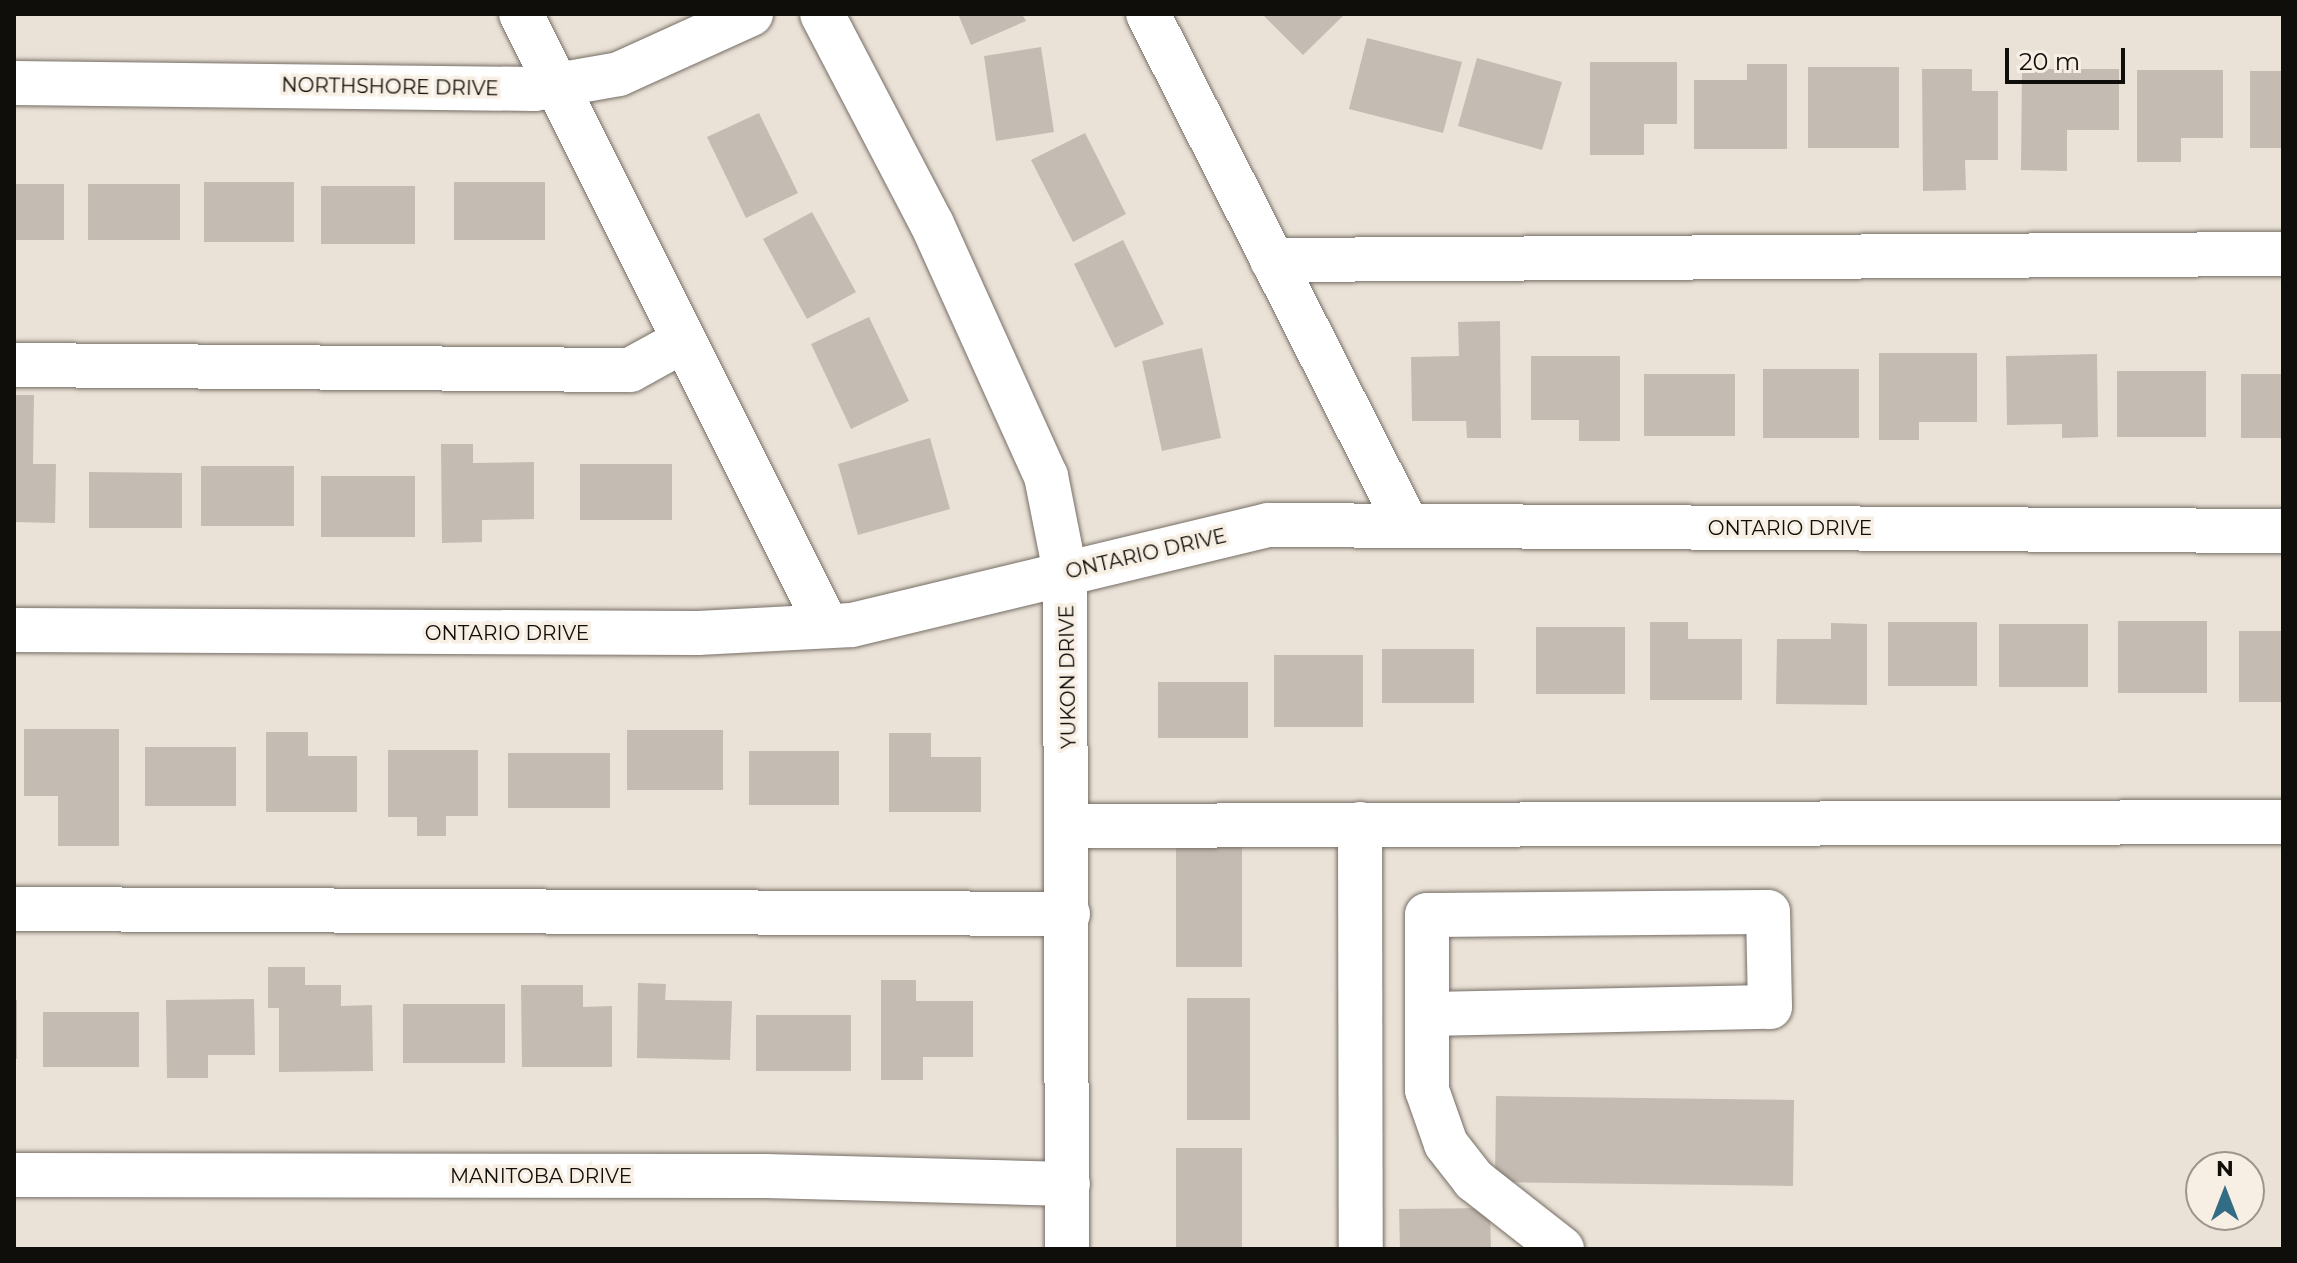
<!DOCTYPE html>
<html>
<head>
<meta charset="utf-8">
<style>
	body { margin:0 }
	#map { position:relative; width:2297px; height:1263px; overflow:hidden; background:#eae2d7; font-family:Montserrat,sans-serif }
	div>[style] { position:absolute }
	.building>* { inset:0; background:#c4bcb2 }
	.roads { filter:drop-shadow(0 0 2px #766e65) drop-shadow(0 0 2px #766e65) }
	.minor>* { height:44px; margin:-22px; padding:0 22px; transform-origin:22px; border-radius:22px; background:#fff }
	span { translate:-50% -50%; white-space:nowrap; text-align:center; line-height:1.15; -webkit-text-stroke:7px #f7efe4; paint-order:stroke }
	.street-label { font-size:20px; color:#100e0a }
	.frame { position:absolute; inset:0; border:16px solid #100e0a; pointer-events:none }
	.north { position:absolute; left:2185px; top:1151px; width:80px; height:80px; box-sizing:border-box; background:#f7efe4; border:2px solid #9b958d; border-radius:50%; rotate:0deg; font-size:22px; font-weight:700; line-height:32px; text-align:center; color:#100e0a }
	.north::after { content:''; display:block; margin:auto; width:28px; height:36px; background:#326d85; clip-path:polygon(50% 0,100% 100%,50% 72%,0 100%) }
	.scale { position:absolute; left:2005px; top:48px; width:120px; height:36px; box-sizing:border-box; border:4px solid #100e0a; border-top:0; padding-left:10px; font-size:24px; line-height:28px; white-space:nowrap; color:#100e0a; -webkit-text-stroke:6px #f7efe4; paint-order:stroke }
</style>
</head>
<body>
<div id="map">
	<div class="building">
		<i style="clip-path:polygon(958px 14px,1022px 14px,1026px 21px,971px 45px)"></i>
		<i style="clip-path:polygon(1262px 14px,1345px 14px,1303px 55px)"></i>
		<i style="clip-path:polygon(1367px 38px,1462px 62px,1443px 133px,1349px 109px)"></i>
		<i style="clip-path:polygon(1041px 47px,1054px 132px,996px 141px,984px 56px)"></i>
		<i style="clip-path:polygon(1477px 58px,1562px 82px,1542px 150px,1458px 126px)"></i>
		<i style="clip-path:polygon(1590px 62px,1677px 62px,1677px 124px,1644px 124px,1644px 155px,1590px 155px)"></i>
		<i style="clip-path:polygon(1747px 64px,1787px 64px,1787px 149px,1694px 149px,1694px 80px,1747px 80px)"></i>
		<i style="clip-path:polygon(1808px 67px,1899px 67px,1899px 148px,1808px 148px)"></i>
		<i style="clip-path:polygon(1922px 69px,1972px 69px,1972px 91px,1998px 91px,1998px 160px,1965px 160px,1966px 190px,1923px 191px)"></i>
		<i style="clip-path:polygon(2022px 69px,2119px 69px,2119px 130px,2067px 130px,2067px 171px,2021px 170px)"></i>
		<i style="clip-path:polygon(2137px 70px,2223px 70px,2223px 138px,2181px 138px,2181px 162px,2137px 162px)"></i>
		<i style="clip-path:polygon(2250px 71px,2283px 71px,2283px 148px,2250px 148px)"></i>
		<i style="clip-path:polygon(759px 113px,798px 193px,746px 218px,707px 137px)"></i>
		<i style="clip-path:polygon(1085px 133px,1126px 214px,1073px 242px,1031px 160px)"></i>
		<i style="clip-path:polygon(204px 182px,294px 182px,294px 242px,204px 242px)"></i>
		<i style="clip-path:polygon(454px 182px,545px 182px,545px 240px,454px 240px)"></i>
		<i style="clip-path:polygon(14px 184px,64px 184px,64px 240px,14px 240px)"></i>
		<i style="clip-path:polygon(88px 184px,180px 184px,180px 240px,88px 240px)"></i>
		<i style="clip-path:polygon(321px 186px,415px 186px,415px 244px,321px 244px)"></i>
		<i style="clip-path:polygon(812px 212px,856px 292px,807px 319px,763px 239px)"></i>
		<i style="clip-path:polygon(1123px 240px,1164px 324px,1115px 348px,1074px 264px)"></i>
		<i style="clip-path:polygon(869px 317px,909px 401px,851px 429px,811px 344px)"></i>
		<i style="clip-path:polygon(1500px 321px,1501px 438px,1467px 438px,1466px 421px,1412px 421px,1411px 357px,1459px 356px,1458px 322px)"></i>
		<i style="clip-path:polygon(1202px 348px,1221px 438px,1162px 451px,1142px 361px)"></i>
		<i style="clip-path:polygon(1879px 353px,1977px 353px,1977px 422px,1919px 422px,1919px 440px,1879px 440px)"></i>
		<i style="clip-path:polygon(2097px 354px,2098px 437px,2062px 438px,2062px 424px,2007px 425px,2006px 356px)"></i>
		<i style="clip-path:polygon(1531px 356px,1620px 356px,1620px 441px,1579px 441px,1579px 420px,1531px 420px)"></i>
		<i style="clip-path:polygon(1763px 369px,1859px 369px,1859px 438px,1763px 438px)"></i>
		<i style="clip-path:polygon(2117px 371px,2206px 371px,2206px 437px,2117px 437px)"></i>
		<i style="clip-path:polygon(1644px 374px,1735px 374px,1735px 436px,1644px 436px)"></i>
		<i style="clip-path:polygon(2241px 374px,2283px 374px,2283px 438px,2241px 438px)"></i>
		<i style="clip-path:polygon(14px 395px,34px 395px,33px 464px,56px 464px,55px 523px,14px 522px)"></i>
		<i style="clip-path:polygon(930px 438px,950px 509px,858px 535px,838px 464px)"></i>
		<i style="clip-path:polygon(441px 444px,473px 444px,473px 463px,534px 462px,534px 519px,482px 520px,482px 542px,442px 543px)"></i>
		<i style="clip-path:polygon(580px 464px,672px 464px,672px 520px,580px 520px)"></i>
		<i style="clip-path:polygon(201px 466px,294px 466px,294px 526px,201px 526px)"></i>
		<i style="clip-path:polygon(89px 472px,182px 473px,182px 528px,89px 528px)"></i>
		<i style="clip-path:polygon(321px 476px,415px 476px,415px 537px,321px 537px)"></i>
		<i style="clip-path:polygon(2118px 621px,2207px 621px,2207px 693px,2118px 693px)"></i>
		<i style="clip-path:polygon(1650px 622px,1688px 622px,1688px 639px,1742px 639px,1742px 700px,1650px 700px)"></i>
		<i style="clip-path:polygon(1888px 622px,1977px 622px,1977px 686px,1888px 686px)"></i>
		<i style="clip-path:polygon(1831px 623px,1867px 624px,1867px 705px,1776px 704px,1777px 639px,1831px 639px)"></i>
		<i style="clip-path:polygon(1999px 624px,2088px 624px,2088px 687px,1999px 687px)"></i>
		<i style="clip-path:polygon(1536px 627px,1625px 627px,1625px 694px,1536px 694px)"></i>
		<i style="clip-path:polygon(2239px 631px,2283px 631px,2283px 702px,2239px 702px)"></i>
		<i style="clip-path:polygon(1382px 649px,1474px 649px,1474px 703px,1382px 703px)"></i>
		<i style="clip-path:polygon(1274px 655px,1363px 655px,1363px 727px,1274px 727px)"></i>
		<i style="clip-path:polygon(1158px 682px,1248px 682px,1248px 738px,1158px 738px)"></i>
		<i style="clip-path:polygon(24px 729px,119px 729px,119px 846px,58px 846px,58px 796px,24px 796px)"></i>
		<i style="clip-path:polygon(627px 730px,723px 730px,723px 790px,627px 790px)"></i>
		<i style="clip-path:polygon(266px 732px,308px 732px,308px 756px,357px 756px,357px 812px,266px 812px)"></i>
		<i style="clip-path:polygon(889px 733px,931px 733px,931px 757px,981px 757px,981px 812px,889px 812px)"></i>
		<i style="clip-path:polygon(145px 747px,236px 747px,236px 806px,145px 806px)"></i>
		<i style="clip-path:polygon(388px 750px,478px 750px,478px 816px,446px 816px,446px 836px,417px 836px,417px 817px,388px 817px)"></i>
		<i style="clip-path:polygon(749px 751px,839px 751px,839px 805px,749px 805px)"></i>
		<i style="clip-path:polygon(508px 753px,610px 753px,610px 808px,508px 808px)"></i>
		<i style="clip-path:polygon(1176px 847px,1242px 847px,1242px 967px,1176px 967px)"></i>
		<i style="clip-path:polygon(268px 967px,305px 967px,305px 985px,341px 985px,341px 1006px,372px 1005px,373px 1071px,279px 1072px,279px 1008px,268px 1008px)"></i>
		<i style="clip-path:polygon(881px 980px,916px 980px,916px 1001px,973px 1001px,973px 1057px,923px 1057px,923px 1080px,881px 1080px)"></i>
		<i style="clip-path:polygon(638px 983px,666px 984px,665px 1000px,732px 1001px,730px 1060px,637px 1058px)"></i>
		<i style="clip-path:polygon(521px 985px,583px 985px,583px 1007px,612px 1006px,612px 1067px,522px 1067px)"></i>
		<i style="clip-path:polygon(1187px 998px,1250px 998px,1250px 1120px,1187px 1120px)"></i>
		<i style="clip-path:polygon(254px 999px,255px 1055px,208px 1055px,208px 1078px,167px 1078px,166px 1000px)"></i>
		<i style="clip-path:polygon(14px 1000px,17px 1000px,17px 1059px,14px 1059px)"></i>
		<i style="clip-path:polygon(403px 1004px,505px 1004px,505px 1063px,403px 1063px)"></i>
		<i style="clip-path:polygon(43px 1012px,139px 1012px,139px 1067px,43px 1067px)"></i>
		<i style="clip-path:polygon(756px 1015px,851px 1015px,851px 1071px,756px 1071px)"></i>
		<i style="clip-path:polygon(1496px 1096px,1794px 1100px,1793px 1186px,1495px 1182px)"></i>
		<i style="clip-path:polygon(1176px 1148px,1242px 1148px,1242px 1249px,1176px 1249px)"></i>
		<i style="clip-path:polygon(1490px 1208px,1491px 1249px,1400px 1249px,1399px 1209px)"></i>
	</div>
	<div class="roads">
		<div class="minor">
			<i style="left:521px;top:14px;width:684px;rotate:63.43deg"></i>
			<i style="left:822px;top:14px;width:237px;rotate:62.4deg"></i>
			<i style="left:932px;top:224px;width:277px;rotate:65.7deg"></i>
			<i style="left:1046px;top:476px;width:98px;rotate:78.8deg"></i>
			<i style="left:1065px;top:572px;width:677px;rotate:89.83deg"></i>
			<i style="left:1148px;top:14px;width:573px;rotate:63.12deg"></i>
			<i style="left:14px;top:83px;width:520px;rotate:0.66deg"></i>
			<i style="left:534px;top:89px;width:86px;rotate:-10deg"></i>
			<i style="left:619px;top:74px;width:145px;rotate:-24.4deg"></i>
			<i style="left:1272px;top:260px;width:1011px;rotate:-0.34deg"></i>
			<i style="left:14px;top:365px;width:616px;rotate:0.47deg"></i>
			<i style="left:630px;top:370px;width:58px;rotate:-28.8deg"></i>
			<i style="left:14px;top:630px;width:684px;rotate:0.25deg"></i>
			<i style="left:698px;top:633px;width:154px;rotate:-3deg"></i>
			<i style="left:852px;top:625px;width:428px;rotate:-13.5deg"></i>
			<i style="left:1268px;top:525px;width:1015px;rotate:0.34deg"></i>
			<i style="left:1360px;top:824px;width:425px;rotate:89.9deg"></i>
			<i style="left:1069px;top:826px;width:1214px;rotate:-0.19deg"></i>
			<i style="left:14px;top:909px;width:1054px;rotate:0.27deg"></i>
			<i style="left:1428px;top:1014px;width:342px;rotate:-1.2deg"></i>
			<i style="left:1770px;top:1007px;width:95px;rotate:-91.2deg"></i>
			<i style="left:1768px;top:912px;width:341px;rotate:179.5deg"></i>
			<i style="left:1427px;top:915px;width:175px;rotate:90deg"></i>
			<i style="left:1427px;top:1090px;width:57px;rotate:70.6deg"></i>
			<i style="left:1446px;top:1144px;width:46px;rotate:52.1deg"></i>
			<i style="left:1474px;top:1180px;width:112px;rotate:38.1deg"></i>
			<i style="left:14px;top:1175px;width:751px;rotate:0.08deg"></i>
			<i style="left:765px;top:1176px;width:303px;rotate:1.5deg"></i>
		</div>
	</div>
	<div class="street-label">
		<span style="left:390px;top:87px;rotate:1deg">NORTHSHORE DRIVE</span>
		<span style="left:1790px;top:528px">ONTARIO DRIVE</span>
		<span style="left:1146px;top:554px;rotate:-13deg">ONTARIO DRIVE</span>
		<span style="left:507px;top:633px">ONTARIO DRIVE</span>
		<span style="left:1068px;top:677px;rotate:-91deg">YUKON DRIVE</span>
		<span style="left:541px;top:1176px">MANITOBA DRIVE</span>
	</div>
	<div class="frame"></div>
	<div class="north">N</div>
	<div class="scale">20 m</div>
</div>
</body>
</html>
